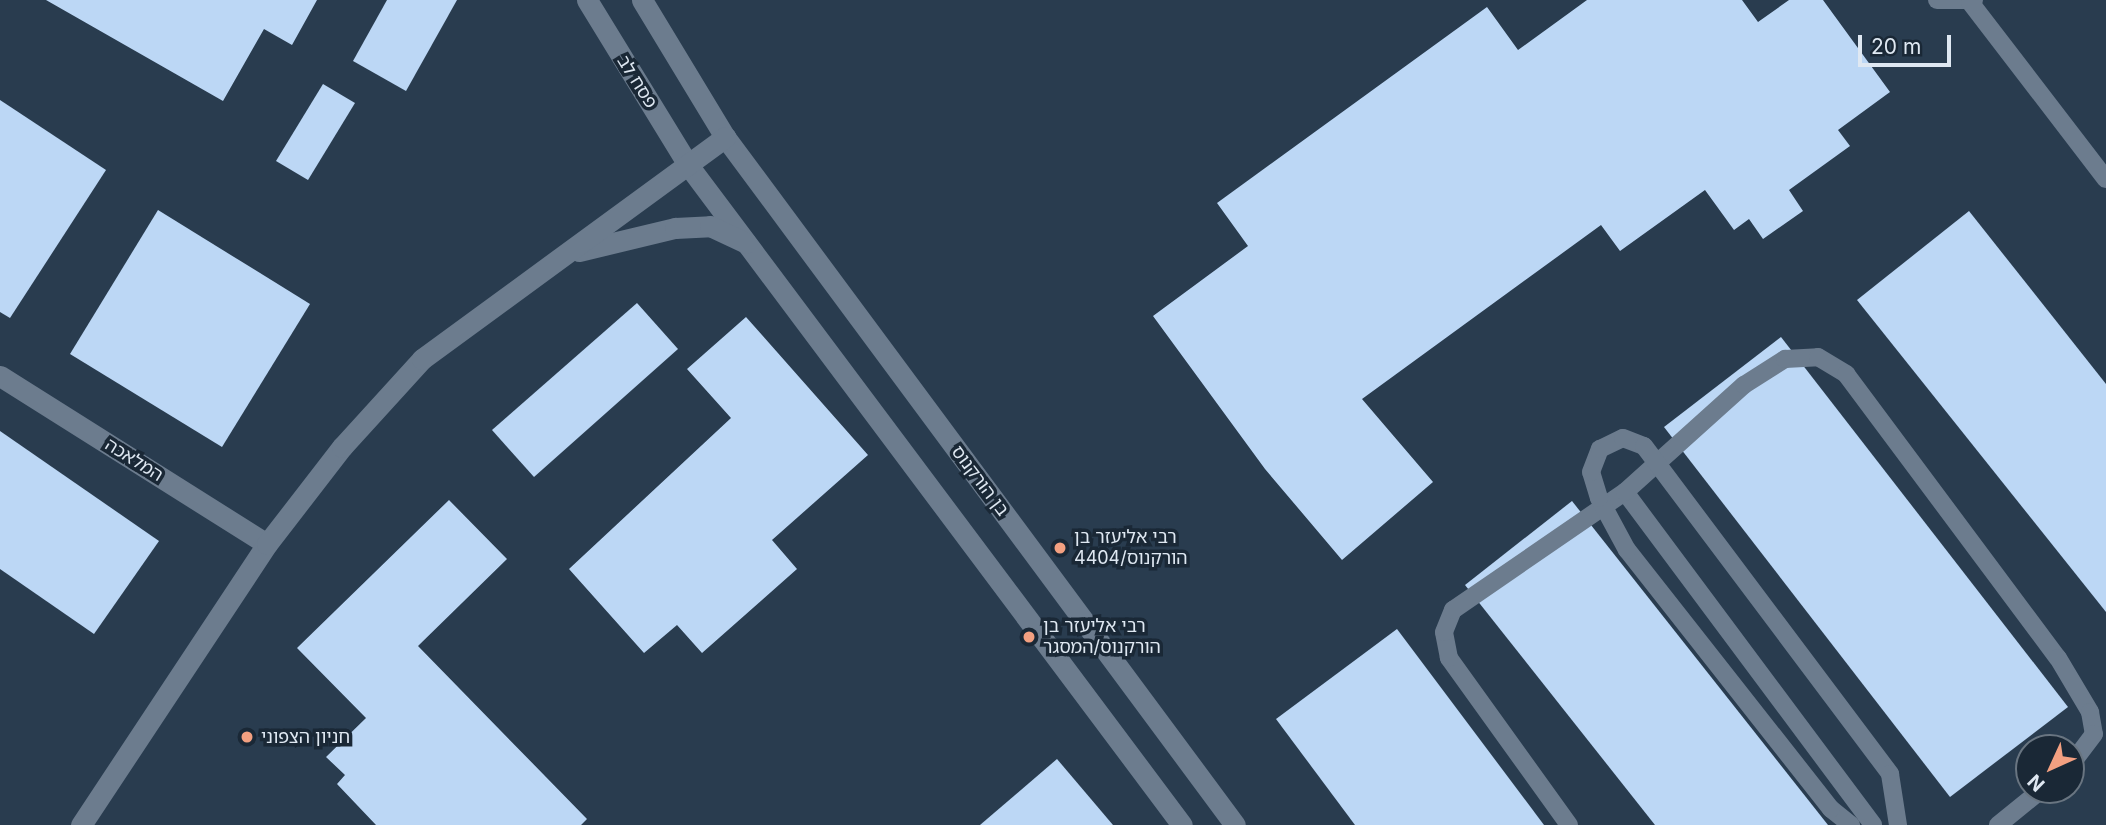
<!DOCTYPE html>
<html>
<head>
<meta charset="utf-8">
<style>
	body { margin:0 }
	#map { position:relative; width:2106px; height:825px; overflow:hidden; background:#243241; font-family:Inter,"Noto Sans Hebrew",sans-serif }
	div>[style] { position:absolute }
	.built>* { inset:0; background:#293c4f }
	.building>* { inset:0; background:#bcd7f5 }
	.lane>* { height:18px; margin:-9px; padding:0 9px; transform-origin:9px; border-radius:9px; background:#6c7c8e }
	.street>* { height:21px; margin:-10.5px; padding:0 10.5px; transform-origin:10.5px; border-radius:10.5px; background:#6c7c8e }
	.secondary>* { height:21px; margin:-10.5px; padding:0 10.5px; transform-origin:10.5px; border-radius:10.5px; background:#6c7c8e }
	.dots>* { width:19px; height:19px; translate:-50% -50%; box-sizing:border-box; border:4px solid #1a2836; border-radius:50% }
	span { translate:-50% -50%; white-space:nowrap; text-align:center; line-height:1.15; -webkit-text-stroke:7px #1a2836; paint-order:stroke }
	.street-label { font-size:18px; color:#dfe8f2 }
	.poi-label { font-size:18px; color:#dfe8f2 }
	.left { translate:0 -50%; text-align:left }
	.north { position:absolute; left:2015px; top:734px; width:70px; height:70px; box-sizing:border-box; background:#1a2836; border:2px solid #697581; border-radius:50%; rotate:225deg; font-size:19px; font-weight:700; line-height:28px; text-align:center; color:#dfe8f2 }
	.north::after { content:''; display:block; margin:auto; width:24px; height:32px; background:#f3a081; clip-path:polygon(50% 0,100% 100%,50% 72%,0 100%) }
	.scale { position:absolute; left:1858px; top:35px; width:93px; height:32px; box-sizing:border-box; border:4px solid #dfe8f2; border-top:0; padding-left:9px; font-size:21px; line-height:24px; white-space:nowrap; color:#dfe8f2; -webkit-text-stroke:5px #1a2836; paint-order:stroke }
</style>
</head>
<body>
<div id="map">
	<div class="built">
		<i style="clip-path:polygon(evenodd,0 0,2106px 0,2106px 825px,0 825px,0 0,2029px 748px,2071px 748px,2071px 790px,2029px 790px,2029px 748px)"></i>
	</div>
	<div class="building">
		<i style="clip-path:polygon(46px 0,317px 0,292px 45px,264px 29px,223px 101px)"></i>
		<i style="clip-path:polygon(387px 0,457px 0,406px 91px,353px 61px)"></i>
		<i style="clip-path:polygon(1587px 0,1742px 0,1758px 22px,1789px 0,1823px 0,1890px 92px,1838px 130px,1850px 146px,1789px 190px,1803px 211px,1763px 239px,1749px 219px,1734px 230px,1705px 190px,1620px 251px,1601px 225px,1362px 399px,1433px 482px,1342px 560px,1265px 469px,1153px 316px,1248px 246px,1217px 203px,1487px 7px,1518px 50px)"></i>
		<i style="clip-path:polygon(323px 84px,355px 103px,308px 180px,276px 161px)"></i>
		<i style="clip-path:polygon(0 100px,106px 170px,10px 318px,0 312px)"></i>
		<i style="clip-path:polygon(158px 210px,310px 304px,222px 447px,70px 354px)"></i>
		<i style="clip-path:polygon(1969px 211px,2106px 384px,2106px 612px,1857px 300px)"></i>
		<i style="clip-path:polygon(637px 303px,678px 349px,534px 477px,492px 430px)"></i>
		<i style="clip-path:polygon(746px 317px,868px 455px,772px 540px,797px 569px,702px 653px,677px 625px,644px 653px,569px 569px,731px 418px,687px 369px)"></i>
		<i style="clip-path:polygon(1781px 337px,2068px 707px,1950px 797px,1664px 427px)"></i>
		<i style="clip-path:polygon(0 431px,159px 541px,94px 634px,0 569px)"></i>
		<i style="clip-path:polygon(449px 500px,507px 559px,418px 646px,587px 819px,581px 825px,376px 825px,337px 784px,345px 775px,326px 757px,366px 718px,297px 648px)"></i>
		<i style="clip-path:polygon(1572px 501px,1828px 825px,1655px 825px,1465px 585px)"></i>
		<i style="clip-path:polygon(1397px 629px,1544px 825px,1355px 825px,1276px 719px)"></i>
		<i style="clip-path:polygon(1057px 759px,1113px 825px,980px 825px)"></i>
	</div>
	<div class="lane">
		<i style="left:1937px;top:0;width:37px"></i>
		<i style="left:1970px;top:2px;width:223px;rotate:52.5deg"></i>
		<i style="left:1625px;top:492px;width:415px;rotate:53.3deg"></i>
		<i style="left:1569px;top:825px;width:206px;rotate:-125.7deg"></i>
		<i style="left:1449px;top:658px;width:26px;rotate:-101deg"></i>
		<i style="left:1444px;top:632px;width:24px;rotate:-68deg"></i>
		<i style="left:1453px;top:610px;width:209px;rotate:-34.5deg"></i>
		<i style="left:1625px;top:492px;width:160px;rotate:-42deg"></i>
		<i style="left:1744px;top:385px;width:49px;rotate:-32.4deg"></i>
		<i style="left:1785px;top:359px;width:33px;rotate:-3deg"></i>
		<i style="left:1818px;top:357px;width:33px;rotate:31deg"></i>
		<i style="left:1846px;top:374px;width:354px;rotate:53.3deg"></i>
		<i style="left:2058px;top:658px;width:63px;rotate:59.3deg"></i>
		<i style="left:2090px;top:712px;width:22px;rotate:80deg"></i>
		<i style="left:2094px;top:734px;width:38px;rotate:127deg"></i>
		<i style="left:1851px;top:825px;width:26px;rotate:-141deg"></i>
		<i style="left:1831px;top:809px;width:330px;rotate:-128.2deg"></i>
		<i style="left:1627px;top:550px;width:59px;rotate:-118.3deg"></i>
		<i style="left:1599px;top:498px;width:27px;rotate:-107deg"></i>
		<i style="left:1591px;top:472px;width:25px;rotate:-69deg"></i>
		<i style="left:1600px;top:449px;width:25px;rotate:-26deg"></i>
		<i style="left:1623px;top:438px;width:22px;rotate:21deg"></i>
		<i style="left:1644px;top:446px;width:410px;rotate:53.1deg"></i>
		<i style="left:1890px;top:774px;width:52px;rotate:81.1deg"></i>
		<i style="left:1998px;top:825px;width:55px;rotate:-39.1deg"></i>
	</div>
	<div class="street">
		<i style="left:0;top:376px;width:315px;rotate:32.2deg"></i>
	</div>
	<div class="secondary">
		<i style="left:587px;top:0;width:193px;rotate:58.5deg"></i>
		<i style="left:688px;top:165px;width:824px;rotate:53.19deg"></i>
		<i style="left:642px;top:0;width:160px;rotate:58.8deg"></i>
		<i style="left:725px;top:137px;width:856px;rotate:53.45deg"></i>
		<i style="left:579px;top:251px;width:99px;rotate:-13.5deg"></i>
		<i style="left:675px;top:228px;width:35px;rotate:-3deg"></i>
		<i style="left:710px;top:226px;width:40px;rotate:25deg"></i>
		<i style="left:81px;top:825px;width:337px;rotate:-56.5deg"></i>
		<i style="left:267px;top:544px;width:123px;rotate:-52.3deg"></i>
		<i style="left:342px;top:447px;width:119px;rotate:-47.7deg"></i>
		<i style="left:422px;top:359px;width:376px;rotate:-36.2deg"></i>
	</div>
	<div class="dots">
		<i style="left:1060px;top:548px;background:#f3a081"></i>
		<i style="left:1029px;top:637px;background:#f3a081"></i>
		<i style="left:247px;top:737px;background:#f3a081"></i>
	</div>
	<div class="street-label">
		<span style="left:637px;top:82px;rotate:58deg">פסח לב</span>
		<span style="left:134px;top:460px;rotate:32deg">המלאכה</span>
		<span style="left:980px;top:481px;rotate:53deg">בן הורקנוס</span>
	</div>
	<div class="poi-label">
		<span class="left" style="left:1074px;top:548px">רבי אליעזר בן<br>הורקנוס/4404</span>
		<span class="left" style="left:1043px;top:637px">רבי אליעזר בן<br>הורקנוס/המסגר</span>
		<span class="left" style="left:261px;top:737px">חניון הצפוני</span>
	</div>
	<div class="north">N</div>
	<div class="scale">20 m</div>
</div>
</body>
</html>
